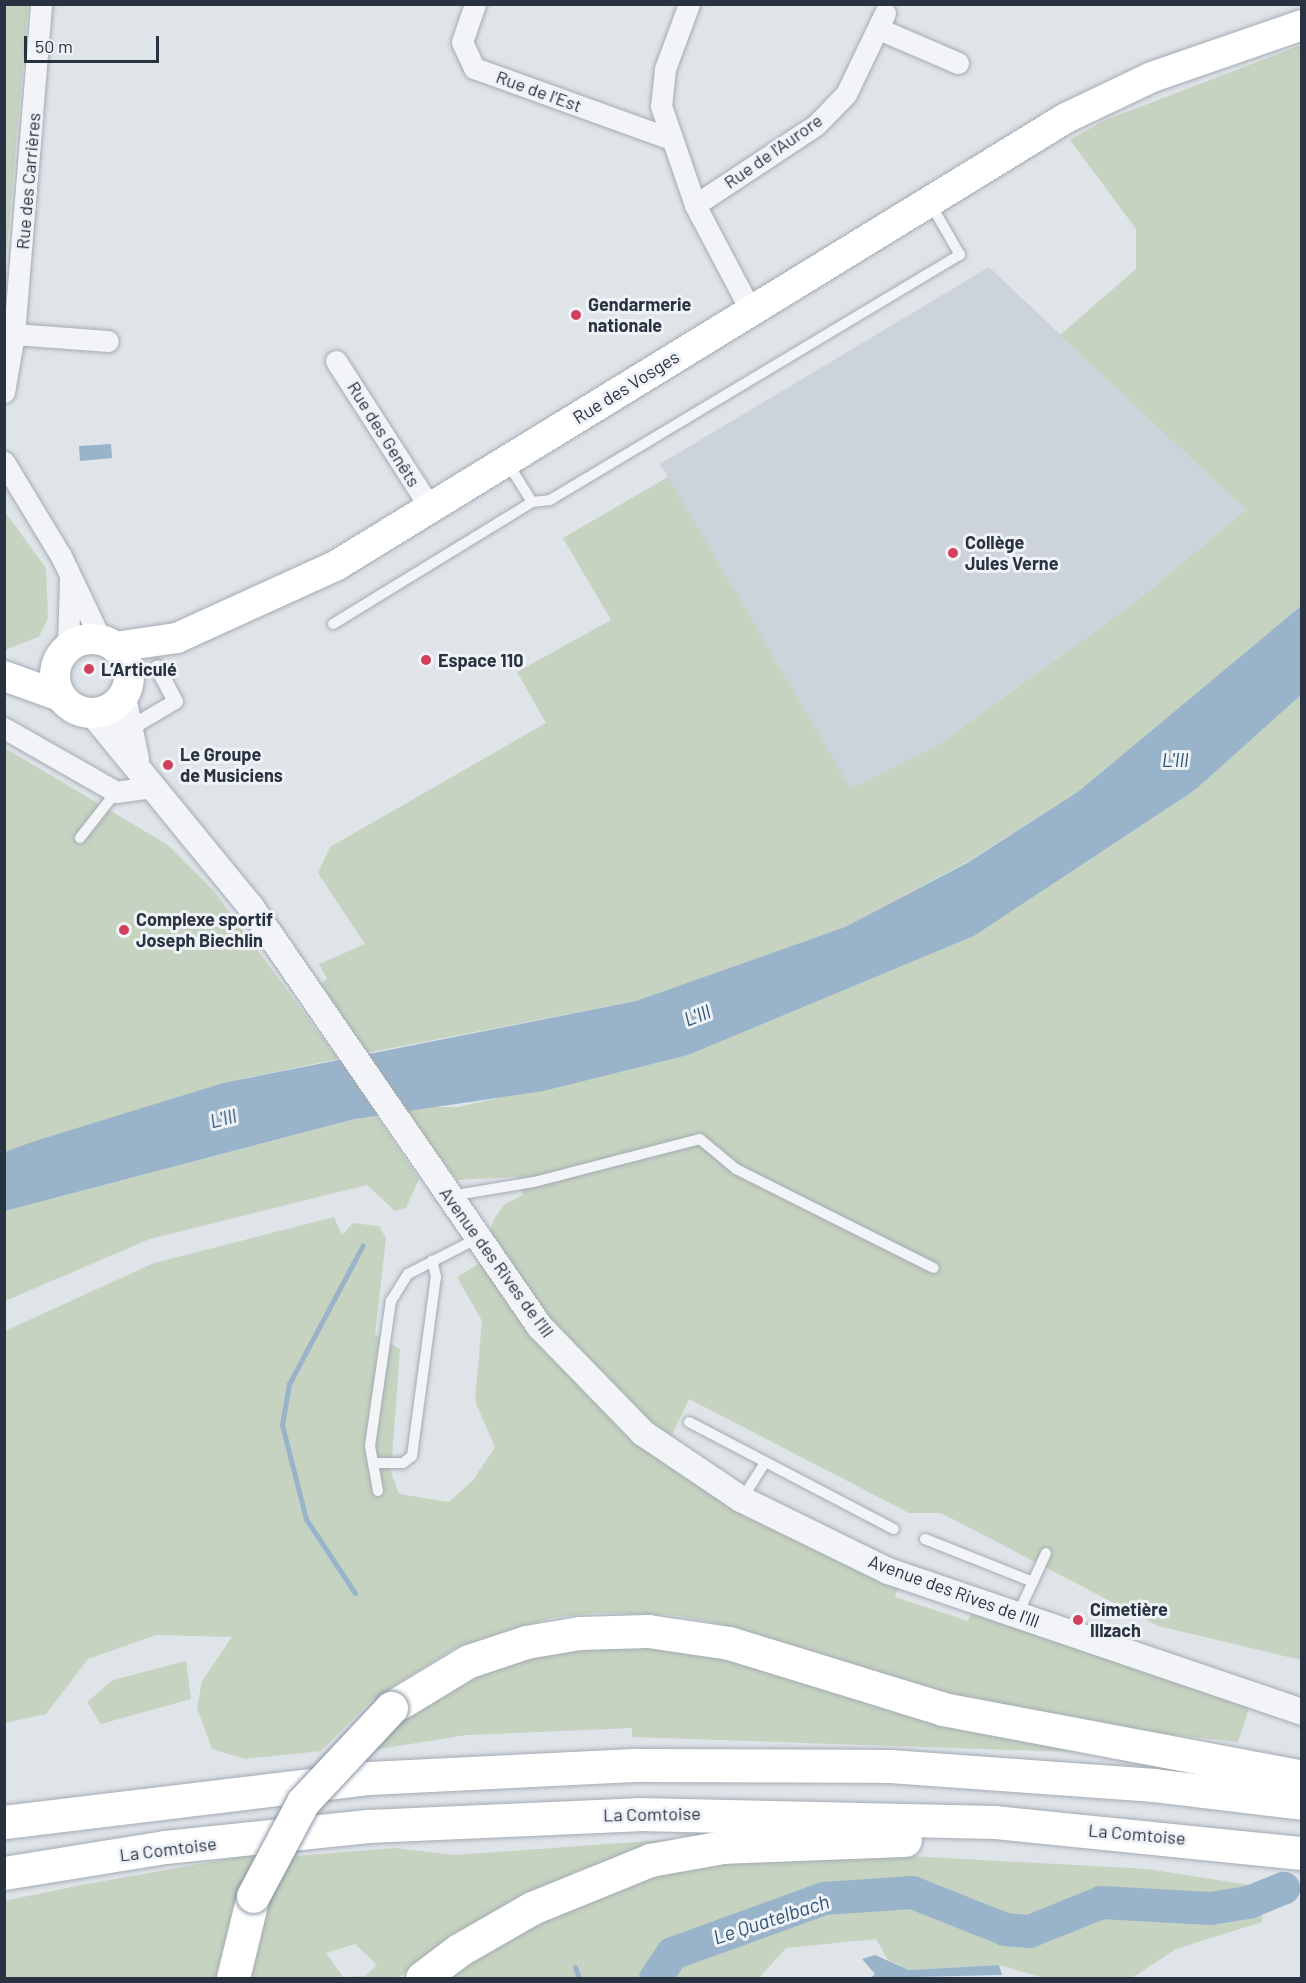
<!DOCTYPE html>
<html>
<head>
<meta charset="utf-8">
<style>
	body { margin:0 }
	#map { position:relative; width:1306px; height:1983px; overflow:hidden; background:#dfe4e9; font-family:Barlow,sans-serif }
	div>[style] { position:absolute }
	.built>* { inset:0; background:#cdd3db }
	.green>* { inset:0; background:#c6d3c0 }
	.water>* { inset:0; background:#99b4ca }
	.stream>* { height:5px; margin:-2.5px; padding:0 2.5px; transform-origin:2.5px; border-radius:2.5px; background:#99b4ca }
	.river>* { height:33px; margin:-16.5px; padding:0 16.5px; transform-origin:16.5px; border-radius:16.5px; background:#99b4ca }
	.roads { filter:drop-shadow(0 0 2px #a4abb3) drop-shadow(0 0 2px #a4abb3) }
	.service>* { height:10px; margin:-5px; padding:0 5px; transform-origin:5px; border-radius:5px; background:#f2f4f7 }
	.pedestrian>* { height:15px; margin:-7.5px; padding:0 7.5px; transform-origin:7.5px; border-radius:7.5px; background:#f2f4f7 }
	.minor>* { height:21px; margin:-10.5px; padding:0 10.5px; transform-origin:10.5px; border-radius:10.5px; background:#f2f4f7 }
	.tertiary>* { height:26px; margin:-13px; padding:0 13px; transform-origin:13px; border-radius:13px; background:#f2f4f7 }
	.secondary>* { height:30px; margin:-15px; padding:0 15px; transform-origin:15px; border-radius:15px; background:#fff }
	.secondary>.ring { margin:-15px; padding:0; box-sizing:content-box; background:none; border:30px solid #fff; border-radius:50% }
	.motorway>* { height:33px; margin:-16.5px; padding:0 16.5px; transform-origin:16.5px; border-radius:16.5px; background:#fff }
	.bridges { filter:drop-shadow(0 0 2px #8692a0) drop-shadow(0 0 2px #8692a0) }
	.motorway-bridge>* { height:33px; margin:-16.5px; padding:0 16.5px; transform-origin:16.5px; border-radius:16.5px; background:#fff }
	.dots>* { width:16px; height:16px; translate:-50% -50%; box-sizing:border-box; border:3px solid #eff3f7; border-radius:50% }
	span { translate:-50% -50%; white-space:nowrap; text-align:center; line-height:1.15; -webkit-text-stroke:6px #eff3f7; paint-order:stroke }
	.street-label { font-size:18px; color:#283241 }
	.poi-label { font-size:18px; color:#283241; font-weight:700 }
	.left { translate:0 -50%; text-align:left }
	.water-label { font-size:20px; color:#305376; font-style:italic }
	.frame { position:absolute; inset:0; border:6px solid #283241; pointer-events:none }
	.scale { position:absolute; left:24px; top:36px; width:135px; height:27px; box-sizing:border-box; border:3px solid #283241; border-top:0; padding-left:8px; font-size:18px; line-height:21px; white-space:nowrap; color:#283241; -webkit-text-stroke:4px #eff3f7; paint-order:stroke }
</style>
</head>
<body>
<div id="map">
	<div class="built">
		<i style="clip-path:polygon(989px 267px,1246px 510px,1142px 597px,938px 745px,851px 790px,660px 464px)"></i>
	</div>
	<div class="green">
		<i style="clip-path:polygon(5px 4px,28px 5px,5px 272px,4px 5px)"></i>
		<i style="clip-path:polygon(1301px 45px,1301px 606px,1079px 791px,967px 862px,845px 927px,636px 1001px,366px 1053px,320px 984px,327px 979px,319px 964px,365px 944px,318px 873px,330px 847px,546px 723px,517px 672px,611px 620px,563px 538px,668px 477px,851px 789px,938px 745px,1142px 597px,1246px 510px,1060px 335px,1136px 269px,1136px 229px,1070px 140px,1103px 121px)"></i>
		<i style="clip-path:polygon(5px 512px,46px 568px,48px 618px,39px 637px,5px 650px)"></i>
		<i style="clip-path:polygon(1301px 695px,1301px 1660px,1158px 1626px,941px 1513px,909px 1513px,689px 1399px,661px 1458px,899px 1583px,895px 1597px,968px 1621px,973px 1609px,1249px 1708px,1238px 1742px,1123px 1729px,972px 1700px,717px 1623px,671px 1615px,595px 1613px,551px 1618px,452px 1650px,373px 1699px,321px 1751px,245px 1759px,212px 1749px,197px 1708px,202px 1681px,232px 1637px,156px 1635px,88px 1659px,46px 1714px,5px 1723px,5px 1331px,154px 1263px,334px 1217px,342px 1235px,353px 1223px,379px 1226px,386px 1238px,375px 1335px,400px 1349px,391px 1472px,399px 1494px,449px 1502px,473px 1480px,495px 1447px,475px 1401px,482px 1321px,457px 1277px,500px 1251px,489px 1234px,494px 1219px,505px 1204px,523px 1195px,517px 1177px,457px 1180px,402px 1107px,458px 1107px,688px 1055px,974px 936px,1195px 790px)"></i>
		<i style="clip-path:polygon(5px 748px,168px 845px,214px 891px,338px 1059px,223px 1083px,5px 1152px)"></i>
		<i style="clip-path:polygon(375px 1114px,419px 1179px,406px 1208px,395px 1211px,367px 1185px,150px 1239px,5px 1301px,5px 1211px)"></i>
		<i style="clip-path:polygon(650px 1641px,1130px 1754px,632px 1737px,632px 1728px,466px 1735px,355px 1753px,449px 1683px,538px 1652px)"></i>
		<i style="clip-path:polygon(186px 1661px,191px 1699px,101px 1724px,87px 1702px,113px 1680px)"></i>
		<i style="clip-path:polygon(evenodd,717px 1836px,579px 1870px,449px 1940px,398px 1978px,5px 1978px,4px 1901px,76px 1886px,255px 1854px,237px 1900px,283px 1857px,395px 1848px,455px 1855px,717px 1836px,355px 1944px,377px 1965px,365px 1976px,343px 1977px,326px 1953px,355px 1944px)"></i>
		<i style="clip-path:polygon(874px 1854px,1147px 1869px,1263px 1887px,1262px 1922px,1176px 1949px,1132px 1978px,1044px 1978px,999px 1965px,909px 1970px,888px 1960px,876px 1939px,786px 1948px,759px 1978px,441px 1978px,538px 1918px,655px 1874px,725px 1863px)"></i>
	</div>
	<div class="water">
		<i style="clip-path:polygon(111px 444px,112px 458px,80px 461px,79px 446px)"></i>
		<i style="clip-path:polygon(1301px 606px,1301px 695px,1195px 790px,974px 936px,688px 1055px,543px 1091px,355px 1119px,5px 1211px,5px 1152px,32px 1142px,223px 1083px,636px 1001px,845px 927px,967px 863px,1079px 791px)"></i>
		<i style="clip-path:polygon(875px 1955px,909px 1970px,999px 1965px,1002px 1975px,871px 1978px,875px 1974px,862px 1959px)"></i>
	</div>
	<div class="stream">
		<i style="left:355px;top:1593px;width:89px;rotate:-123.5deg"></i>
		<i style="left:306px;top:1519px;width:97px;rotate:-104.3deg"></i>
		<i style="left:282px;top:1425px;width:42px;rotate:-80.3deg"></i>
		<i style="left:289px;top:1384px;width:157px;rotate:-62deg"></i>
		<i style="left:575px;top:1967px;width:12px;rotate:70deg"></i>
	</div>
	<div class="river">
		<i style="left:655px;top:1978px;width:30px;rotate:-56deg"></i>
		<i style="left:672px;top:1953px;width:162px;rotate:-19.9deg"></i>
		<i style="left:824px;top:1898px;width:88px;rotate:-3.9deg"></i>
		<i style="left:912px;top:1892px;width:100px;rotate:21.7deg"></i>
		<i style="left:1005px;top:1929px;width:24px;rotate:5deg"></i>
		<i style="left:1029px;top:1931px;width:78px;rotate:-21.9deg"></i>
		<i style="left:1101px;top:1902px;width:109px;rotate:3.2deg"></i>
		<i style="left:1210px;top:1908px;width:38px;rotate:-9deg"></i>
		<i style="left:1248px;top:1902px;width:38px;rotate:-22deg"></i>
	</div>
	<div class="roads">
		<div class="service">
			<i style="left:507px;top:462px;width:47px;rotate:58deg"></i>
			<i style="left:532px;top:502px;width:18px;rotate:-6deg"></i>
			<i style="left:550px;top:500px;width:478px;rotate:-30.9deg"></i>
			<i style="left:960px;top:255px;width:60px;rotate:-120deg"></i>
			<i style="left:333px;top:624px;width:233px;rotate:-31.5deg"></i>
			<i style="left:80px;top:838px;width:58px;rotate:-52deg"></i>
			<i style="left:450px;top:1196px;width:85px;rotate:-9.5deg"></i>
			<i style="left:534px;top:1182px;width:171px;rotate:-14.5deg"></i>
			<i style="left:700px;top:1139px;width:47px;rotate:39.8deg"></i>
			<i style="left:736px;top:1169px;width:221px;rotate:26.6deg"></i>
			<i style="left:689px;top:1422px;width:231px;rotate:27.6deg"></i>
			<i style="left:373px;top:1463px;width:30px"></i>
			<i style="left:403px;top:1463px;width:11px;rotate:-38deg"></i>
			<i style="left:412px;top:1456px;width:181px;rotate:-82.4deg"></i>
			<i style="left:436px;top:1277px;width:17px;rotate:-103deg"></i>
			<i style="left:378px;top:1491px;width:46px;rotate:-100.1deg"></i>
			<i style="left:370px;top:1446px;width:147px;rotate:-81.8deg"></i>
			<i style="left:391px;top:1301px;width:32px;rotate:-58deg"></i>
			<i style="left:408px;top:1274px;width:79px;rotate:-27.2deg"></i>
			<i style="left:742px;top:1499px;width:41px;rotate:-57.8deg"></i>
			<i style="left:925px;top:1539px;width:116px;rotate:21.7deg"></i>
			<i style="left:1018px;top:1614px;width:67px;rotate:-65.3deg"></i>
		</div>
		<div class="pedestrian">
			<i style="left:136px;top:724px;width:45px;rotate:-30.5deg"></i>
			<i style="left:175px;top:701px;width:38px;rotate:-118deg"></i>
		</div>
		<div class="minor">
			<i style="left:475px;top:4px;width:40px;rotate:108.9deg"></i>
			<i style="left:462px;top:42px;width:29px;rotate:65deg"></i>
			<i style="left:474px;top:68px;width:206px;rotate:19.8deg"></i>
			<i style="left:689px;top:4px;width:69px;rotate:110.3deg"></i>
			<i style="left:665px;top:69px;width:37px;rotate:96deg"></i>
			<i style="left:661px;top:106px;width:105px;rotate:71deg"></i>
			<i style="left:695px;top:205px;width:120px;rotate:62.2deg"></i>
			<i style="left:879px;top:29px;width:86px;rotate:23.3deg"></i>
			<i style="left:695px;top:205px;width:145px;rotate:-33.5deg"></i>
			<i style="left:816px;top:125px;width:43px;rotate:-45.9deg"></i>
			<i style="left:846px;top:94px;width:90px;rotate:-64.3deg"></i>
			<i style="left:14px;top:334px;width:94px;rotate:4.3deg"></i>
			<i style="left:336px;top:361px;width:176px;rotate:57.3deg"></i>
			<i style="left:4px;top:392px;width:59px;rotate:-80.2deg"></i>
			<i style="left:14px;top:334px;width:331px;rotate:-85.3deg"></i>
			<i style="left:4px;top:462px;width:110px;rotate:58.8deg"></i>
			<i style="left:61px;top:556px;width:93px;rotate:64.5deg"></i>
			<i style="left:68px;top:647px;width:67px;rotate:-88.3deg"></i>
			<i style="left:4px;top:728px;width:129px;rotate:29.7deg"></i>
			<i style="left:116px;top:792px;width:36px;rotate:-8deg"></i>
		</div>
		<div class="tertiary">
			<i style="left:123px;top:697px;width:63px;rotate:78.2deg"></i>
			<i style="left:93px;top:714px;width:249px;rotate:50.7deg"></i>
			<i style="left:251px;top:907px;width:510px;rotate:55.47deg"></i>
			<i style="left:540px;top:1327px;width:148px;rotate:45.8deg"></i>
			<i style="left:643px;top:1433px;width:118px;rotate:34deg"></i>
			<i style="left:741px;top:1499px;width:164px;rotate:26.1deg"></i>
			<i style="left:888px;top:1571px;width:437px;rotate:18.8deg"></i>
		</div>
		<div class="secondary">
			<i class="ring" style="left:55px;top:639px;width:44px;height:44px"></i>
			<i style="left:115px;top:647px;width:63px;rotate:-8.3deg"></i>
			<i style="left:177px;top:638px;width:176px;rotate:-24.5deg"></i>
			<i style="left:337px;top:565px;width:855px;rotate:-31.52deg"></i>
			<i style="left:1066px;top:118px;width:95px;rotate:-25.5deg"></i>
			<i style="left:1152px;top:77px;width:159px;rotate:-19.1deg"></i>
			<i style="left:4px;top:676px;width:59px;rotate:19.7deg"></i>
		</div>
		<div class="motorway">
			<i style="left:391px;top:1708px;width:91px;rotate:-31.1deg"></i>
			<i style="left:469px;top:1661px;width:60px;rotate:-18.4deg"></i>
			<i style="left:526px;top:1642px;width:54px;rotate:-9.6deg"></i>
			<i style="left:579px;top:1633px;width:69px;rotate:-1.7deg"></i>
			<i style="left:648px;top:1631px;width:82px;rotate:8.4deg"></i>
			<i style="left:729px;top:1643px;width:224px;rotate:17.1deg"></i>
			<i style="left:943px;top:1709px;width:365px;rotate:10.7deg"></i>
			<i style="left:4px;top:1822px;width:368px;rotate:-6.9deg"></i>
			<i style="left:369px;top:1778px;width:270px;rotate:-2.8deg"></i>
			<i style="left:639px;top:1765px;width:251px;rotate:0.2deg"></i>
			<i style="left:890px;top:1766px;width:265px;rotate:4.1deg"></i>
			<i style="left:1154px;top:1785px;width:149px;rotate:6.9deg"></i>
			<i style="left:4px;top:1873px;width:163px;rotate:-9.2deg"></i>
			<i style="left:165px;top:1847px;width:204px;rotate:-5.9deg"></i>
			<i style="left:368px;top:1826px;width:270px;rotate:-2.5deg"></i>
			<i style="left:638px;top:1814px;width:357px;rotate:1.3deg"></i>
			<i style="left:995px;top:1822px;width:309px;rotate:5.8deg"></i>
			<i style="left:233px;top:1978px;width:84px;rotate:-76.3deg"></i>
			<i style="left:422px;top:1978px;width:46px;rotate:-37.1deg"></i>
			<i style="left:459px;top:1950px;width:84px;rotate:-29.9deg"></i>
			<i style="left:532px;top:1908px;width:127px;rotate:-22.1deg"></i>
			<i style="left:650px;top:1860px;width:74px;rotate:-10.1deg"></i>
			<i style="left:723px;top:1847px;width:182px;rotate:-2.2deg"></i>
		</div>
	</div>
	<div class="bridges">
		<div class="motorway-bridge">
			<i style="left:253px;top:1896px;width:106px;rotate:-62deg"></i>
			<i style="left:303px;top:1802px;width:129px;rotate:-46.9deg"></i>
		</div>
	</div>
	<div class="dots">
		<i style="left:576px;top:315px;background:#d3405e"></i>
		<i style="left:953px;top:553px;background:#d3405e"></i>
		<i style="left:426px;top:660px;background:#d3405e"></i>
		<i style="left:89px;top:669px;background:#d3405e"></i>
		<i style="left:168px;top:765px;background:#d3405e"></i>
		<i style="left:124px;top:930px;background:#d3405e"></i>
		<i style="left:1078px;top:1620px;background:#d3405e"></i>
	</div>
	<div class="street-label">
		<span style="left:539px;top:91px;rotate:20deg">Rue de l'Est</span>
		<span style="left:773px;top:151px;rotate:-35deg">Rue de l'Aurore</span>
		<span style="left:28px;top:181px;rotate:-85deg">Rue des Carrières</span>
		<span style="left:626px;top:387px;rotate:-32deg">Rue des Vosges</span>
		<span style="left:384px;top:434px;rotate:58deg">Rue des Genêts</span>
		<span style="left:497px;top:1262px;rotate:54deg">Avenue des Rives de l'Ill</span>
		<span style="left:954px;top:1591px;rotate:20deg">Avenue des Rives de l'Ill</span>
		<span style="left:652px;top:1814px;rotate:-1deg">La Comtoise</span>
		<span style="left:1137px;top:1834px;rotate:5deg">La Comtoise</span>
		<span style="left:168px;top:1849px;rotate:-7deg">La Comtoise</span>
	</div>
	<div class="poi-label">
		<span class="left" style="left:588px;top:315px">Gendarmerie<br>nationale</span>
		<span class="left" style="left:965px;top:553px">Collège<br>Jules Verne</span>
		<span class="left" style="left:438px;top:660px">Espace 110</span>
		<span class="left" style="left:101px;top:669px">L’Articulé</span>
		<span class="left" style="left:180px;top:765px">Le Groupe<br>de Musiciens</span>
		<span class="left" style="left:136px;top:930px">Complexe sportif<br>Joseph Biechlin</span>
		<span class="left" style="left:1090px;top:1620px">Cimetière<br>Illzach</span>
	</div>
	<div class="water-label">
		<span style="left:1175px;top:759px">L'Ill</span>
		<span style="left:697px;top:1015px;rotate:-21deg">L'Ill</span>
		<span style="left:223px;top:1118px;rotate:-14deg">L'Ill</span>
		<span style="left:771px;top:1919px;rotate:-18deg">Le Quatelbach</span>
	</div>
	<div class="frame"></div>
	<div class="scale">50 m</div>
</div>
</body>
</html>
